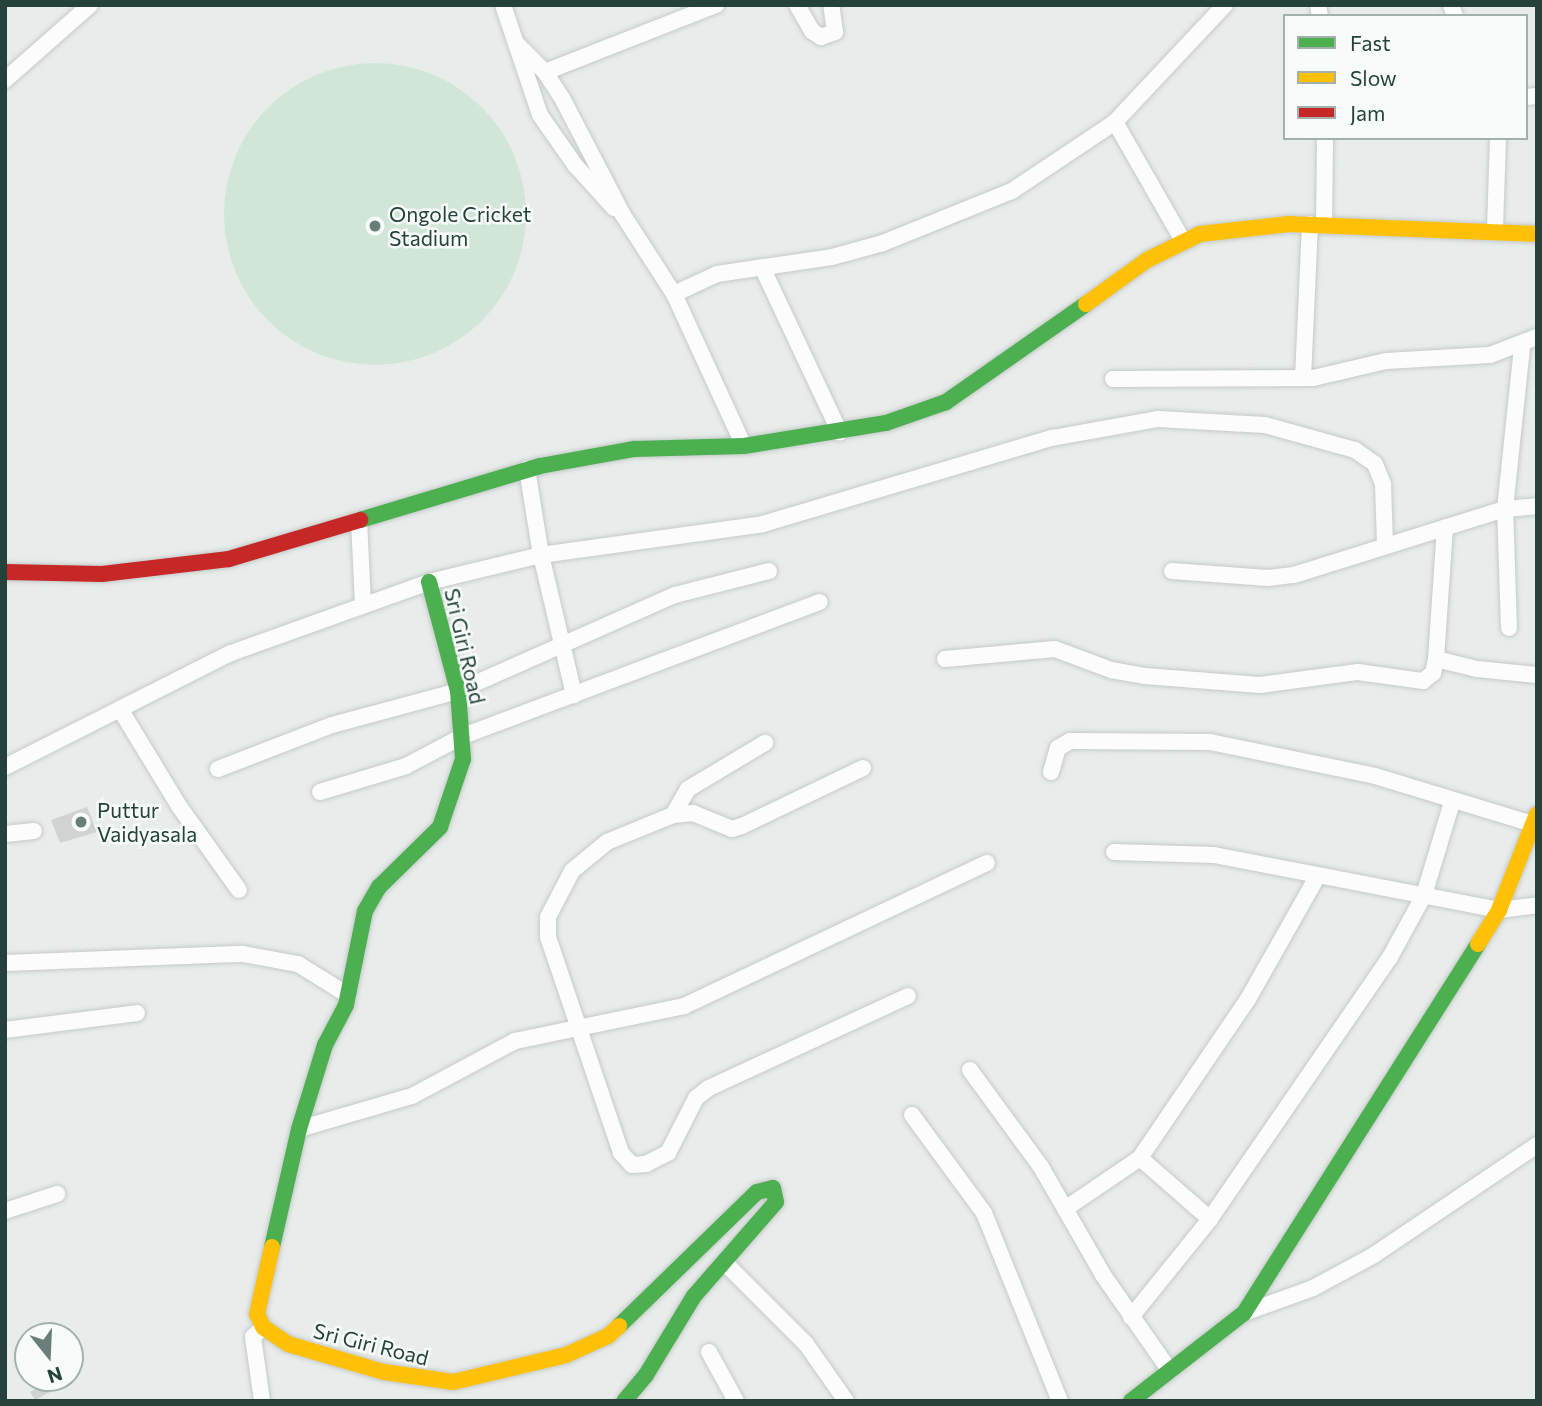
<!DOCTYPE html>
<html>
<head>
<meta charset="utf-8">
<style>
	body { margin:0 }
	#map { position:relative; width:1542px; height:1406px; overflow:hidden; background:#e8edeb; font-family:Commissioner,sans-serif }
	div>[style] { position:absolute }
	.green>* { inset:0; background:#d1e6d8 }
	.round { border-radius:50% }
	.building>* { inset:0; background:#cfd4d2 }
	.roads { filter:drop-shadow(0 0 2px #c5cac8) drop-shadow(0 0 2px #c5cac8) }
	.street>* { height:16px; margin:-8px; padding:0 8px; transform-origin:8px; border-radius:8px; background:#fcfcfc }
	.fast>* { height:16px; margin:-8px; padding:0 8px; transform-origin:8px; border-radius:8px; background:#4caf50 }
	.slow>* { height:16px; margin:-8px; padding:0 8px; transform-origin:8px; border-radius:8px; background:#ffc107 }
	.jam>* { height:16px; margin:-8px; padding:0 8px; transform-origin:8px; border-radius:8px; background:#c62828 }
	.dots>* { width:19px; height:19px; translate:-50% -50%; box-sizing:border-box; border:4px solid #f7fbf9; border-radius:50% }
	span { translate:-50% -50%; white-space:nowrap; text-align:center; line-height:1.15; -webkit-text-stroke:5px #f7fbf9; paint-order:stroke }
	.poi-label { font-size:21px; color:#24423a }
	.left { translate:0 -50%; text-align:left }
	.street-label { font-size:21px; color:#24423a }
	.frame { position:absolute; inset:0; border:7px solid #24423a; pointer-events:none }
	.legend { position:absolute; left:1283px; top:14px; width:245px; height:126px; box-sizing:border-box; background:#f7fbf9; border:2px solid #a3b1ad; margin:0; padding:9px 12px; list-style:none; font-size:21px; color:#24423a }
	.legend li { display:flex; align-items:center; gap:14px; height:35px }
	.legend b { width:35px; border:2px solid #a3b1ad }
	.north { position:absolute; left:14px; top:1322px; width:70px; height:70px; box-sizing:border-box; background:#f7fbf9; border:2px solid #a3b1ad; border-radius:50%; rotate:162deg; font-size:19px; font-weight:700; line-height:28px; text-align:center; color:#24423a }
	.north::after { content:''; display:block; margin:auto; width:24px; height:32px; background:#697e78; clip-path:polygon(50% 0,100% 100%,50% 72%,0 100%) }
</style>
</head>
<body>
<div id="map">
	<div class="green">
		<i class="round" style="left:224px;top:63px;width:302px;height:302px"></i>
	</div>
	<div class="building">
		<i style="clip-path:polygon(87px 807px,97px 832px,60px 843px,51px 820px)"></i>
		<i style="clip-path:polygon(45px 1383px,50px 1392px,35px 1400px,30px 1392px)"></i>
	</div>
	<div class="roads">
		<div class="street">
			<i style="left:503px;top:5px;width:116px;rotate:71.4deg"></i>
			<i style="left:540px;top:115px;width:61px;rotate:55deg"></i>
			<i style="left:575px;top:165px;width:58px;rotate:47.8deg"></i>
			<i style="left:797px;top:5px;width:30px;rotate:60deg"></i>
			<i style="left:812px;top:31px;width:11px;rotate:34deg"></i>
			<i style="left:821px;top:37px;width:15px;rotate:-20deg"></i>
			<i style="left:835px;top:32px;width:27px;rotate:-98deg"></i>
			<i style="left:1318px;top:5px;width:11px;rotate:80deg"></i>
			<i style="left:1451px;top:5px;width:12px;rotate:70deg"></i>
			<i style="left:518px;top:45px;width:38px;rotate:45deg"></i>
			<i style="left:545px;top:72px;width:31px;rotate:57deg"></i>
			<i style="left:562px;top:98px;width:132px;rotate:62.5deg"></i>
			<i style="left:623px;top:215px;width:94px;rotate:57.2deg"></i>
			<i style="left:674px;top:294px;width:167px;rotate:65.3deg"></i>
			<i style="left:545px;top:72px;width:184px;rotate:-21.4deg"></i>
			<i style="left:5px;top:80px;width:113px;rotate:-41.4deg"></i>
			<i style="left:1526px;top:97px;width:11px;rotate:-5deg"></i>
			<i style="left:1115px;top:122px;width:135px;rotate:60.2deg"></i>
			<i style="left:1324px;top:225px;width:87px;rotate:-89.3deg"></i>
			<i style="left:1495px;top:229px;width:91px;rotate:-88.1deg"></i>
			<i style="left:762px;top:267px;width:183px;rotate:64.8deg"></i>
			<i style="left:674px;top:294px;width:47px;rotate:-24.9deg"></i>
			<i style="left:717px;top:274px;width:116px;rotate:-8.4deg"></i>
			<i style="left:832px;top:257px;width:53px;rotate:-15.4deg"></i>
			<i style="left:883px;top:243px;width:139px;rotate:-22deg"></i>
			<i style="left:1012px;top:191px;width:124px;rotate:-33.8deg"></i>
			<i style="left:1115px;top:122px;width:161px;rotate:-46.8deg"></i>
			<i style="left:1303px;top:378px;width:154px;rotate:-87.4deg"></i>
			<i style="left:1113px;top:379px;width:200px;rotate:-0.3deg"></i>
			<i style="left:1313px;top:378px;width:75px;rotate:-13.1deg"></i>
			<i style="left:1386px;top:361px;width:104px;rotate:-3.3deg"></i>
			<i style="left:1490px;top:355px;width:50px;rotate:-21deg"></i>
			<i style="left:527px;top:469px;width:87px;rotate:80.8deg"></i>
			<i style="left:541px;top:555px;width:144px;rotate:76.7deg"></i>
			<i style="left:359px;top:520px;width:84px;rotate:87.3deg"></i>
			<i style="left:1172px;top:571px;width:96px;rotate:4.2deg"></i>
			<i style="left:1268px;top:578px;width:26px;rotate:-7deg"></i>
			<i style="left:1294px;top:575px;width:221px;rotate:-17.4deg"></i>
			<i style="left:1505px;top:509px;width:32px;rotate:-5deg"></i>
			<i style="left:1509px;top:628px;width:119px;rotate:-91.9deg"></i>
			<i style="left:1505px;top:509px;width:164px;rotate:-84deg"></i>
			<i style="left:945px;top:659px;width:110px;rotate:-5.2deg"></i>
			<i style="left:1055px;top:649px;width:60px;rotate:20.6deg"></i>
			<i style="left:1111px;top:670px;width:35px;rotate:10deg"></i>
			<i style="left:1145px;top:676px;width:115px;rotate:4.5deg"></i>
			<i style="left:1260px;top:685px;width:99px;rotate:-7.6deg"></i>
			<i style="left:1358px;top:672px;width:66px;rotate:7.9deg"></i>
			<i style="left:1423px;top:681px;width:13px;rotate:-39deg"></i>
			<i style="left:1433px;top:673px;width:14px;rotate:-78deg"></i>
			<i style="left:1436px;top:659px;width:132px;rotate:-86.1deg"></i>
			<i style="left:1436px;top:659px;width:42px;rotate:13.7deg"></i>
			<i style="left:1477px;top:669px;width:60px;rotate:5.7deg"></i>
			<i style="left:120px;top:709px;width:114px;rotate:58.7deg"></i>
			<i style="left:179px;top:806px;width:103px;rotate:54.5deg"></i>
			<i style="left:5px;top:767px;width:253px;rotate:-26.8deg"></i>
			<i style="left:231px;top:653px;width:210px;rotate:-19.7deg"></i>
			<i style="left:429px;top:582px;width:115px;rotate:-13.6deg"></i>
			<i style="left:541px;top:555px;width:224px;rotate:-7.9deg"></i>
			<i style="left:763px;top:524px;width:302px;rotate:-16.6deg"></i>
			<i style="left:1052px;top:438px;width:108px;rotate:-10.2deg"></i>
			<i style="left:1158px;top:419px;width:107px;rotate:3.2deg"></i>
			<i style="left:1265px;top:425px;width:93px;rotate:15.5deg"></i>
			<i style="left:1355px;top:450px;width:24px;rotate:35deg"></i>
			<i style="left:1375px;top:464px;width:22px;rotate:68deg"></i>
			<i style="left:1383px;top:484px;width:61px;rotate:88.1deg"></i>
			<i style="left:863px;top:768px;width:134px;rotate:154.4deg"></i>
			<i style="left:742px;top:826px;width:10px;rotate:163deg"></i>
			<i style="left:732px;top:829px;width:42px;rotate:-157.7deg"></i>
			<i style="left:693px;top:813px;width:20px;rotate:174deg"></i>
			<i style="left:673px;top:815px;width:71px;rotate:157.8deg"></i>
			<i style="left:607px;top:842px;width:45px;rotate:140.4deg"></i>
			<i style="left:572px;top:871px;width:52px;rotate:117.6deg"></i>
			<i style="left:548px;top:917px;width:20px;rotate:90deg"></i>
			<i style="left:548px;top:937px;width:228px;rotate:71.3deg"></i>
			<i style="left:621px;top:1153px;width:16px;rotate:47deg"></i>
			<i style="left:632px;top:1165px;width:14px;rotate:-4deg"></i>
			<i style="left:646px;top:1164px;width:25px;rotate:-27deg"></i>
			<i style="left:668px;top:1153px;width:62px;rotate:-63deg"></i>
			<i style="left:696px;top:1098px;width:16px;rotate:-38deg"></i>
			<i style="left:709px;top:1088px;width:219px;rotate:-24.8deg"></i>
			<i style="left:218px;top:769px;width:122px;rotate:-21.1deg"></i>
			<i style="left:332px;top:725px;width:131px;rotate:-15.1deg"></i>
			<i style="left:458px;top:691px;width:237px;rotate:-23.9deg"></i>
			<i style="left:675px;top:595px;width:97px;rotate:-14.3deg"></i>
			<i style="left:1051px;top:772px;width:25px;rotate:-74deg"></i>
			<i style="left:1058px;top:748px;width:14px;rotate:-30deg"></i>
			<i style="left:1070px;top:741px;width:140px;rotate:0.4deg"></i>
			<i style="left:1210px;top:742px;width:168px;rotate:11.6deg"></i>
			<i style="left:1375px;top:776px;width:165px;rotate:16.9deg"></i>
			<i style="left:320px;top:792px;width:90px;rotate:-16.8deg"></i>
			<i style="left:406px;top:766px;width:64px;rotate:-27.8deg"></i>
			<i style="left:463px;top:736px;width:381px;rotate:-20.6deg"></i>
			<i style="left:673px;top:815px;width:30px;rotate:-60deg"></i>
			<i style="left:688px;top:789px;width:90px;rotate:-30.9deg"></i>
			<i style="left:5px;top:834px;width:29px;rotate:-6deg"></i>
			<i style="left:1114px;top:852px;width:100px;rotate:1.7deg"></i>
			<i style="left:1214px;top:855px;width:290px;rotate:10.9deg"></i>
			<i style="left:1499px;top:910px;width:38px;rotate:-7deg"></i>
			<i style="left:5px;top:963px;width:238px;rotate:-2.2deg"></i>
			<i style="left:243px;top:954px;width:56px;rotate:10.3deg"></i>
			<i style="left:298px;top:964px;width:59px;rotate:31.8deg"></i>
			<i style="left:5px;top:1030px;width:133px;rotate:-7.3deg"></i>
			<i style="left:970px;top:1070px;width:120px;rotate:53.8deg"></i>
			<i style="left:1041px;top:1167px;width:125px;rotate:60.1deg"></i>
			<i style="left:1103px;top:1275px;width:117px;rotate:55.1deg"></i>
			<i style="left:912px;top:1115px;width:122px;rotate:53.7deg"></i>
			<i style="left:984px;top:1213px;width:203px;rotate:68deg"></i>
			<i style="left:299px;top:1129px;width:118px;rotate:-16.3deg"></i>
			<i style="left:412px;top:1096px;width:117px;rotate:-28.1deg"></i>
			<i style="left:515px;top:1041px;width:173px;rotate:-11.7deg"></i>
			<i style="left:684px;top:1006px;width:335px;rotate:-25.3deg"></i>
			<i style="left:1140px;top:1158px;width:93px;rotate:41.1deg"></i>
			<i style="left:1065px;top:1209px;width:91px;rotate:-34.2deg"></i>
			<i style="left:1140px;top:1158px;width:192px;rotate:-55.8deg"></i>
			<i style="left:1248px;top:999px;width:140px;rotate:-60.5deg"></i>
			<i style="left:5px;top:1211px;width:55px;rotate:-18.1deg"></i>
			<i style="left:724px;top:1262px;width:116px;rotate:45deg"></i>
			<i style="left:806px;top:1344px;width:70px;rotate:54.9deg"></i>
			<i style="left:1244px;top:1313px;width:73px;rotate:-19.9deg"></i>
			<i style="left:1313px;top:1288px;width:69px;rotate:-28.4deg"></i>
			<i style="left:1374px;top:1255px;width:197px;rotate:-34deg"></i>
			<i style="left:1131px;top:1317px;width:126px;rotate:-51.1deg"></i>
			<i style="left:1210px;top:1219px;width:316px;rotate:-55.5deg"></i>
			<i style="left:1389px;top:959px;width:73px;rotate:-61.3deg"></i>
			<i style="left:1424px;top:895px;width:97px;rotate:-73.2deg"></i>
			<i style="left:709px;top:1352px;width:56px;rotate:61.1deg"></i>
			<i style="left:262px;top:1401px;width:65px;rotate:-98deg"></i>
			<i style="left:253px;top:1337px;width:14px;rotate:-45deg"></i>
		</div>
		<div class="fast">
			<i style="left:360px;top:520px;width:188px;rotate:-16.7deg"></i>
			<i style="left:540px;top:466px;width:96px;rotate:-10.3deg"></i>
			<i style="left:634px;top:449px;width:110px;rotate:-1.6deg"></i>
			<i style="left:744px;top:446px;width:144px;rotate:-9.2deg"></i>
			<i style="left:886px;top:423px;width:64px;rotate:-19.3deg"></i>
			<i style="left:946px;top:402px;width:171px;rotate:-35deg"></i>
			<i style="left:272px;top:1247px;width:121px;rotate:-77.1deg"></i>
			<i style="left:299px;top:1129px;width:88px;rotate:-72.8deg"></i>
			<i style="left:325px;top:1045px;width:45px;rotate:-62.3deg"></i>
			<i style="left:346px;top:1005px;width:96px;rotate:-78.6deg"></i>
			<i style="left:365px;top:911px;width:28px;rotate:-60deg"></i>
			<i style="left:379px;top:887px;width:86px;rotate:-44.5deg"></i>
			<i style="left:440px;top:827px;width:72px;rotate:-71.3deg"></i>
			<i style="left:463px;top:759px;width:68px;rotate:-94.2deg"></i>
			<i style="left:458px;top:691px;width:113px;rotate:-104.9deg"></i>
			<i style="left:619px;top:1326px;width:192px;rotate:-44.2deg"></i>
			<i style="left:757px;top:1192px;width:16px;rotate:-14deg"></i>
			<i style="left:773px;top:1188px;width:14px;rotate:78deg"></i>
			<i style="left:776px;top:1202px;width:125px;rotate:131.1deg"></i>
			<i style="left:694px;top:1296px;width:92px;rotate:121.3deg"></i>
			<i style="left:646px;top:1375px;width:34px;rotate:130deg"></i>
			<i style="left:1131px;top:1401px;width:143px;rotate:-37.9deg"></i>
			<i style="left:1244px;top:1313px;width:437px;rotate:-57.6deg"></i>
		</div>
		<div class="slow">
			<i style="left:1086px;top:304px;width:75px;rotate:-35.8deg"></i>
			<i style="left:1147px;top:260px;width:59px;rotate:-26.1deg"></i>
			<i style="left:1200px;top:234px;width:90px;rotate:-6.4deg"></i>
			<i style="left:1289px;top:224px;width:248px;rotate:2.3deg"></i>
			<i style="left:1478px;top:944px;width:40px;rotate:-58deg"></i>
			<i style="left:1499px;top:910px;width:103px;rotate:-68.4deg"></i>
			<i style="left:272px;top:1247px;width:69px;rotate:102.6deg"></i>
			<i style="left:257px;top:1314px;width:14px;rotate:65deg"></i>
			<i style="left:263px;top:1327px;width:30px;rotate:34deg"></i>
			<i style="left:288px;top:1344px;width:100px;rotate:16.3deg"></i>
			<i style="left:384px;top:1372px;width:70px;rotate:8.2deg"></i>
			<i style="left:453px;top:1382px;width:116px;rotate:-13.4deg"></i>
			<i style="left:566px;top:1355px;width:46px;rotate:-24.3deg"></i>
			<i style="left:608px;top:1336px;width:15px;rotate:-42deg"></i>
		</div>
		<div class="jam">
			<i style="left:5px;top:572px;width:97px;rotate:1.2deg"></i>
			<i style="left:102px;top:574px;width:128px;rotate:-6.7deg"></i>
			<i style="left:229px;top:559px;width:137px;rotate:-16.6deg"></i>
		</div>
	</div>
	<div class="dots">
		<i style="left:375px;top:226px;background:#697e78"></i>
		<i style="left:81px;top:822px;background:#697e78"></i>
	</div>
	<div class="poi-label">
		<span class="left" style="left:389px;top:226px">Ongole Cricket<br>Stadium</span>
		<span class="left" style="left:97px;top:822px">Puttur<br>Vaidyasala</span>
	</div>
	<div class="street-label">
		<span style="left:465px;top:646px;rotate:77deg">Sri Giri Road</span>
		<span style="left:371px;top:1344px;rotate:14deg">Sri Giri Road</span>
	</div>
	<div class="frame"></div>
	<ul class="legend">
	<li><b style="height:9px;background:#4caf50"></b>Fast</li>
	<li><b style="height:9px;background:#ffc107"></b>Slow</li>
	<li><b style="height:9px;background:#c62828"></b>Jam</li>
	</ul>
	<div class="north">N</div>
</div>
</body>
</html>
